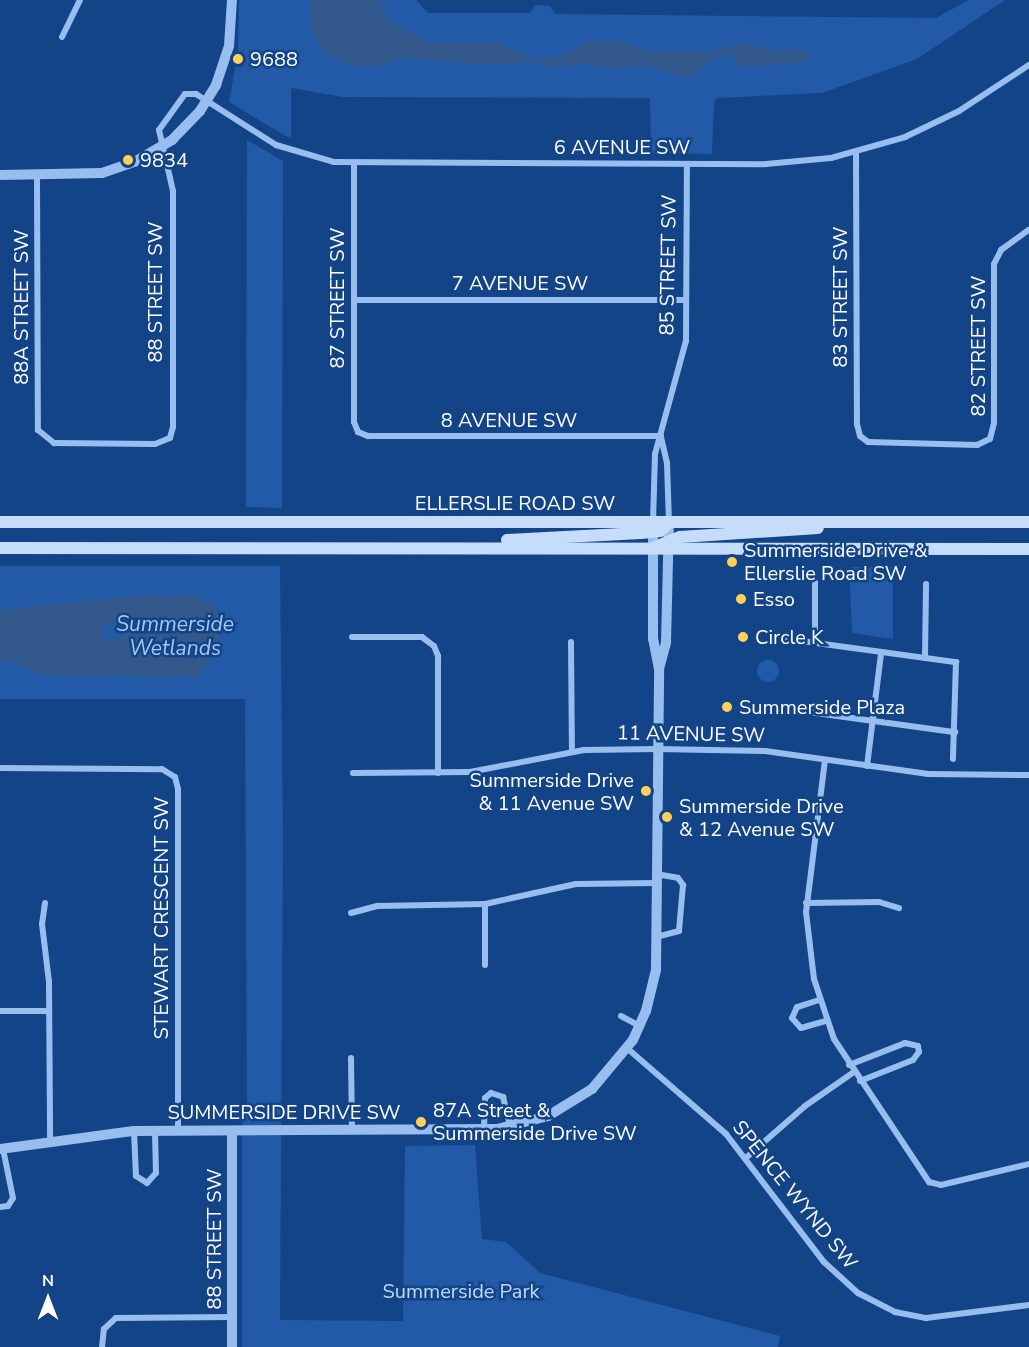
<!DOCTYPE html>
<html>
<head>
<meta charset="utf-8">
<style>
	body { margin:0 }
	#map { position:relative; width:1029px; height:1347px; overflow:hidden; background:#134488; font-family:"Nunito Sans",sans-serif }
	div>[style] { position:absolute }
	.green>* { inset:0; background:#225aa7 }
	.round { border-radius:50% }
	.water>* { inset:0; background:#33588b }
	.minor>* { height:6px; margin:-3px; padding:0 3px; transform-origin:3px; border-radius:3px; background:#98bef0 }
	.tertiary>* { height:10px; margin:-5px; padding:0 5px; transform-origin:5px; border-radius:5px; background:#98bef0 }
	.secondary>* { height:12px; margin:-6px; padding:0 6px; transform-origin:6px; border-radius:6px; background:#c6dcfb }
	.dots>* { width:16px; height:16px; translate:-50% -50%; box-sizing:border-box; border:3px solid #134488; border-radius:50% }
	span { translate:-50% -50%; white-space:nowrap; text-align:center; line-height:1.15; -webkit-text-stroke:5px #134488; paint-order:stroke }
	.poi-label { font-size:20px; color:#fff }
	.left { translate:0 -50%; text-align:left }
	.right { translate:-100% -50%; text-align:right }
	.street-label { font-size:20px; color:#fff }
	.park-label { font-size:20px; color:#bed9fc }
	.water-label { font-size:21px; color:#a4c8f7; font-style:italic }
	.north { position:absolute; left:18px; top:1269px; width:60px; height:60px; -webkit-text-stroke:4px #134488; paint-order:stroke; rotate:0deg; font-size:16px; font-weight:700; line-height:24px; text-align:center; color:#fff }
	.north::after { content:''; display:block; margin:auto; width:21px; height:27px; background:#fff; clip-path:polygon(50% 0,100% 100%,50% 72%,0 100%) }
</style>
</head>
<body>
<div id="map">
	<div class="green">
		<i style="clip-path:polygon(239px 0,416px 0,428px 13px,530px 13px,535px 5px,550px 6px,555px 14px,936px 18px,969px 0,1005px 0,917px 59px,822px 93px,717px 98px,714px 102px,712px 154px,651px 153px,650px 98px,343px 97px,291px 88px,291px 139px,229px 102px,238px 51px)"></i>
		<i style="clip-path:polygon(247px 140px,283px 161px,282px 508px,246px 507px)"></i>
		<i style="clip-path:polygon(0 566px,280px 566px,283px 838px,280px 1320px,403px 1321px,405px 1146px,475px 1145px,482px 1239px,506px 1242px,540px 1273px,780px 1336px,778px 1347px,242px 1347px,242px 1147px,243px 1111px,247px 1108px,245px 699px,0 699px)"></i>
		<i style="clip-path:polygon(849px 567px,893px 567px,893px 639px,852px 633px)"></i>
		<i class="round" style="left:757px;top:660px;width:22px;height:22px"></i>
	</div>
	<div class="water">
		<i style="clip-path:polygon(310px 0,379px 0,389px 21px,427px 42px,496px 42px,537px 60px,571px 53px,583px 42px,614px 40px,656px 52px,712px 52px,746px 42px,766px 50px,804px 49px,810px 55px,798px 64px,739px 66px,732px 53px,706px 63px,688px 78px,644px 65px,609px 68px,584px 64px,550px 67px,530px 62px,479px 65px,408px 57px,379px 66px,354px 66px,335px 60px,318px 44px,310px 25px)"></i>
		<i style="clip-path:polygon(evenodd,191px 595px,211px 603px,219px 613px,220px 624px,217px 651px,198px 677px,44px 675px,7px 661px,0 663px,0 610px,125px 597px,191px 595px,125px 621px,132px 623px,133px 631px,111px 640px,102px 639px,102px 625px,125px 621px)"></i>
	</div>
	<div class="minor">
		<i style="left:62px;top:37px;width:41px;rotate:-64.1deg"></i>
		<i style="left:856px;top:152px;width:272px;rotate:89.8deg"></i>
		<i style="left:857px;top:424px;width:12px;rotate:76deg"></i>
		<i style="left:860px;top:436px;width:10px;rotate:37deg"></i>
		<i style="left:868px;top:442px;width:109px;rotate:1.6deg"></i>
		<i style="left:977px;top:445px;width:14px;rotate:-25deg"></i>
		<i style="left:990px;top:439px;width:16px;rotate:-76deg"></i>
		<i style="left:994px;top:423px;width:159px;rotate:-90deg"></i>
		<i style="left:994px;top:264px;width:16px;rotate:-63deg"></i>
		<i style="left:1001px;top:250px;width:34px;rotate:-36deg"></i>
		<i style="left:354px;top:164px;width:258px;rotate:90deg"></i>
		<i style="left:354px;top:422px;width:11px;rotate:68deg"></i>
		<i style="left:358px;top:432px;width:11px;rotate:22deg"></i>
		<i style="left:368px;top:436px;width:293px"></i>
		<i style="left:37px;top:176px;width:254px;rotate:89.8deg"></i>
		<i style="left:38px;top:430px;width:21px;rotate:39deg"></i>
		<i style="left:54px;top:443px;width:101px;rotate:0.6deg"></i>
		<i style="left:155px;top:444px;width:16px;rotate:-22deg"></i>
		<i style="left:170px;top:438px;width:11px;rotate:-75deg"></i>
		<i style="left:173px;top:427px;width:236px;rotate:-90deg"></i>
		<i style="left:173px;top:191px;width:63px;rotate:-102.9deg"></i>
		<i style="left:159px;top:130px;width:44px;rotate:-54.2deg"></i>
		<i style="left:185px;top:94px;width:11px"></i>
		<i style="left:196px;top:94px;width:95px;rotate:32.5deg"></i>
		<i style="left:276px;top:145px;width:60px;rotate:16.3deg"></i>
		<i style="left:334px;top:162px;width:432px;rotate:0.3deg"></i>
		<i style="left:766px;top:164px;width:65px;rotate:-5.3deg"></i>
		<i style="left:831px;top:158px;width:77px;rotate:-15.8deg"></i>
		<i style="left:905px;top:137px;width:60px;rotate:-25.7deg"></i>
		<i style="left:959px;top:111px;width:84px;rotate:-33.3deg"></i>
		<i style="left:354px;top:300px;width:332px"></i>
		<i style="left:661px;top:437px;width:27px;rotate:77deg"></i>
		<i style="left:667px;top:463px;width:59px;rotate:88.1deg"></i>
		<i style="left:653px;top:522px;width:68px;rotate:-88.3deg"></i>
		<i style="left:655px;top:454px;width:117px;rotate:-74.7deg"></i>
		<i style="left:686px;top:341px;width:177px;rotate:-89.7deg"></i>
		<i style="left:352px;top:637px;width:70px"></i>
		<i style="left:422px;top:637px;width:15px;rotate:37deg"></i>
		<i style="left:434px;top:646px;width:11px;rotate:68deg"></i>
		<i style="left:438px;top:656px;width:117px;rotate:90deg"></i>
		<i style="left:787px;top:639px;width:171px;rotate:7.8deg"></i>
		<i style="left:956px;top:662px;width:97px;rotate:91.8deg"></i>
		<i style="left:571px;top:642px;width:110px;rotate:89.5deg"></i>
		<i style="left:815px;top:643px;width:61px;rotate:-90deg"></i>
		<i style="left:925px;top:658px;width:74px;rotate:-89.2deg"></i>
		<i style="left:779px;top:708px;width:178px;rotate:7.8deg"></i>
		<i style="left:825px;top:760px;width:153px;rotate:97.1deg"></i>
		<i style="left:806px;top:912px;width:67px;rotate:83.2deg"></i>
		<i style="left:814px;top:979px;width:63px;rotate:71.6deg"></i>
		<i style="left:834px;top:1039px;width:172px;rotate:56.4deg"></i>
		<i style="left:929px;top:1182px;width:12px;rotate:14deg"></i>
		<i style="left:941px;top:1185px;width:90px;rotate:-13.4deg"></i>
		<i style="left:867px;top:766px;width:114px;rotate:-82.9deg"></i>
		<i style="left:0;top:768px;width:162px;rotate:0.4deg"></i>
		<i style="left:162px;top:769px;width:15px;rotate:32deg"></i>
		<i style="left:175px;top:777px;width:12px;rotate:76deg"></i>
		<i style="left:178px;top:789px;width:341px;rotate:90deg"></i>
		<i style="left:353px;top:773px;width:117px;rotate:-0.5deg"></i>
		<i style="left:470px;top:772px;width:116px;rotate:-10.9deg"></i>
		<i style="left:584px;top:750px;width:73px;rotate:-0.8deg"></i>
		<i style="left:657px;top:749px;width:108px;rotate:1.1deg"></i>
		<i style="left:765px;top:751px;width:165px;rotate:8deg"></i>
		<i style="left:928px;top:774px;width:101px;rotate:0.6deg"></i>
		<i style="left:656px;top:874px;width:22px;rotate:10deg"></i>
		<i style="left:678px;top:878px;width:9px;rotate:54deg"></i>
		<i style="left:683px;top:885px;width:46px;rotate:95deg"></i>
		<i style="left:679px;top:931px;width:23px;rotate:165deg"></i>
		<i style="left:45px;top:903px;width:21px;rotate:98deg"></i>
		<i style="left:42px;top:924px;width:58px;rotate:83.1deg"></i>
		<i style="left:49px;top:982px;width:158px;rotate:89.6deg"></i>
		<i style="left:806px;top:903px;width:73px;rotate:-0.8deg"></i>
		<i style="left:879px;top:902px;width:21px;rotate:17deg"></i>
		<i style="left:485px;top:904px;width:61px;rotate:90deg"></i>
		<i style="left:351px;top:913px;width:28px;rotate:-15deg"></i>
		<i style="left:378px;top:906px;width:107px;rotate:-1.1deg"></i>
		<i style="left:485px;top:904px;width:93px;rotate:-12.4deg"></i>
		<i style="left:576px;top:884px;width:80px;rotate:-0.7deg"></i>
		<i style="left:819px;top:1000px;width:23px;rotate:162deg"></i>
		<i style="left:797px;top:1007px;width:12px;rotate:114deg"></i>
		<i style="left:792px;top:1018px;width:13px;rotate:48deg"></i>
		<i style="left:801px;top:1028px;width:26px;rotate:-16deg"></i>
		<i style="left:0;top:1011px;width:49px"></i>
		<i style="left:621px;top:1016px;width:21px;rotate:28deg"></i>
		<i style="left:628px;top:1049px;width:130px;rotate:40.9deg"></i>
		<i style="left:726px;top:1134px;width:161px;rotate:52.6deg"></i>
		<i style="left:824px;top:1262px;width:46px;rotate:42.4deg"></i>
		<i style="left:858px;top:1293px;width:42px;rotate:27.2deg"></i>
		<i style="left:895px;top:1312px;width:32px;rotate:11deg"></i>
		<i style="left:926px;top:1318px;width:104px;rotate:-7.2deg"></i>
		<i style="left:351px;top:1058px;width:72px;rotate:89.2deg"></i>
		<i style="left:849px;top:1065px;width:60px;rotate:-21.4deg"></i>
		<i style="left:905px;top:1043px;width:13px;rotate:13deg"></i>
		<i style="left:918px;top:1046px;width:6px;rotate:81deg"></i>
		<i style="left:919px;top:1052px;width:10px;rotate:127deg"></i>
		<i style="left:913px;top:1060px;width:57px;rotate:158.4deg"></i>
		<i style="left:484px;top:1129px;width:31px;rotate:-88deg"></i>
		<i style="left:485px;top:1098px;width:8px;rotate:-40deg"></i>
		<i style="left:491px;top:1093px;width:13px;rotate:18deg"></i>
		<i style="left:503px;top:1097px;width:30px;rotate:76deg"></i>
		<i style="left:134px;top:1131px;width:45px;rotate:87.5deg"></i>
		<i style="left:136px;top:1176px;width:13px;rotate:32deg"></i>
		<i style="left:147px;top:1183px;width:13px;rotate:-48deg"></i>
		<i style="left:156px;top:1173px;width:42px;rotate:-91.4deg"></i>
		<i style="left:747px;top:1157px;width:77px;rotate:-41.3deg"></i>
		<i style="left:805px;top:1106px;width:60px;rotate:-34.8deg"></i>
		<i style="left:0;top:1207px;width:8px;rotate:-7deg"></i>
		<i style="left:8px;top:1206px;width:9px;rotate:-58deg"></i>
		<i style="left:13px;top:1198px;width:50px;rotate:-101.5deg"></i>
		<i style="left:102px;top:1347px;width:18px;rotate:-84deg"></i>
		<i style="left:104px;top:1329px;width:16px;rotate:-43deg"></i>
		<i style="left:116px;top:1318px;width:116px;rotate:-0.5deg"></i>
	</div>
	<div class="tertiary">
		<i style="left:0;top:175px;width:102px;rotate:-1.1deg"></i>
		<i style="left:102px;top:173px;width:36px;rotate:-19deg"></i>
		<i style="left:136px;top:161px;width:42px;rotate:-30.3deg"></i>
		<i style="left:172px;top:140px;width:40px;rotate:-46deg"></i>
		<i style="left:200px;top:111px;width:31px;rotate:-58deg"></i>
		<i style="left:216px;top:85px;width:41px;rotate:-71.6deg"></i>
		<i style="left:229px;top:46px;width:46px;rotate:-86.3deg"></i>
		<i style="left:659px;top:669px;width:28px;rotate:-75deg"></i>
		<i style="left:666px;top:642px;width:119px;rotate:-88.6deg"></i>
		<i style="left:232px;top:1131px;width:216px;rotate:90deg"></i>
		<i style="left:0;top:1149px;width:135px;rotate:-7.7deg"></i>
		<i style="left:134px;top:1131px;width:363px;rotate:-0.3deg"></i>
		<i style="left:497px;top:1129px;width:53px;rotate:-14.3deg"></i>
		<i style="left:548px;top:1116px;width:52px;rotate:-31.5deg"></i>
		<i style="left:592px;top:1089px;width:64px;rotate:-50.1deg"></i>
		<i style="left:633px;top:1040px;width:32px;rotate:-66deg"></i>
		<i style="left:646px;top:1011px;width:42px;rotate:-76.3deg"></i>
		<i style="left:656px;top:970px;width:301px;rotate:-89.4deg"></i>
		<i style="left:659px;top:669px;width:31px;rotate:-101deg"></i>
		<i style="left:653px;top:639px;width:116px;rotate:-90deg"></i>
	</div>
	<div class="secondary">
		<i style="left:0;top:522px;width:1029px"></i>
		<i style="left:507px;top:540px;width:134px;rotate:-3deg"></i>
		<i style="left:641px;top:533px;width:19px;rotate:-6deg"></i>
		<i style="left:660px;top:531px;width:12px;rotate:-42deg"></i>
		<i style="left:655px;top:547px;width:27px;rotate:-22deg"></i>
		<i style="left:680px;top:537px;width:138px;rotate:-3.7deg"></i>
		<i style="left:0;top:548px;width:1029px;rotate:0.06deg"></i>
	</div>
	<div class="dots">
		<i style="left:238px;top:59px;background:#ffd257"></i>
		<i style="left:128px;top:160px;background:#ffd257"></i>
		<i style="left:732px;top:562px;background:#ffd257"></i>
		<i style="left:741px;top:599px;background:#ffd257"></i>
		<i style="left:743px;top:637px;background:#ffd257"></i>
		<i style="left:727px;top:707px;background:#ffd257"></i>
		<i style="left:646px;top:791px;background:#ffd257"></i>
		<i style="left:667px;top:817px;background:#ffd257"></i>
		<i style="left:421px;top:1122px;background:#ffd257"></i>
	</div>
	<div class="poi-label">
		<span class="left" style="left:250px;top:59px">9688</span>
		<span class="left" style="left:140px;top:160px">9834</span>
		<span class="left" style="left:744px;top:562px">Summerside Drive &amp;<br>Ellerslie Road SW</span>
		<span class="left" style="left:753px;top:599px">Esso</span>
		<span class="left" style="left:755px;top:637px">Circle K</span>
		<span class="left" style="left:739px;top:707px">Summerside Plaza</span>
		<span class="right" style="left:634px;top:792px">Summerside Drive<br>&amp; 11 Avenue SW</span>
		<span class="left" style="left:679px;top:818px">Summerside Drive<br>&amp; 12 Avenue SW</span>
		<span class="left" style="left:433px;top:1122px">87A Street &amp;<br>Summerside Drive SW</span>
	</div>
	<div class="street-label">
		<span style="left:622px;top:147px">6 AVENUE SW</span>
		<span style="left:668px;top:265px;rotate:-89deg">85 STREET SW</span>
		<span style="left:520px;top:283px">7 AVENUE SW</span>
		<span style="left:155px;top:292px;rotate:-90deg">88 STREET SW</span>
		<span style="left:840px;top:297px;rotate:-90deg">83 STREET SW</span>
		<span style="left:337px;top:298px;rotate:-90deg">87 STREET SW</span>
		<span style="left:21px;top:307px;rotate:-90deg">88A STREET SW</span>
		<span style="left:978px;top:346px;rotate:-90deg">82 STREET SW</span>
		<span style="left:509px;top:420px">8 AVENUE SW</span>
		<span style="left:515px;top:503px">ELLERSLIE ROAD SW</span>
		<span style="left:691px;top:734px;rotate:1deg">11 AVENUE SW</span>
		<span style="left:161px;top:918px;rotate:-90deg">STEWART CRESCENT SW</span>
		<span style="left:284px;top:1112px">SUMMERSIDE DRIVE SW</span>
		<span style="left:795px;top:1195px;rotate:51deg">SPENCE WYND SW</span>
		<span style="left:214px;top:1239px;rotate:-90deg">88 STREET SW</span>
	</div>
	<div class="park-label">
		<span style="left:461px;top:1291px">Summerside Park</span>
	</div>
	<div class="water-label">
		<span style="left:175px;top:636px">Summerside<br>Wetlands</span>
	</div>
	<div class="north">N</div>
</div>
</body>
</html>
